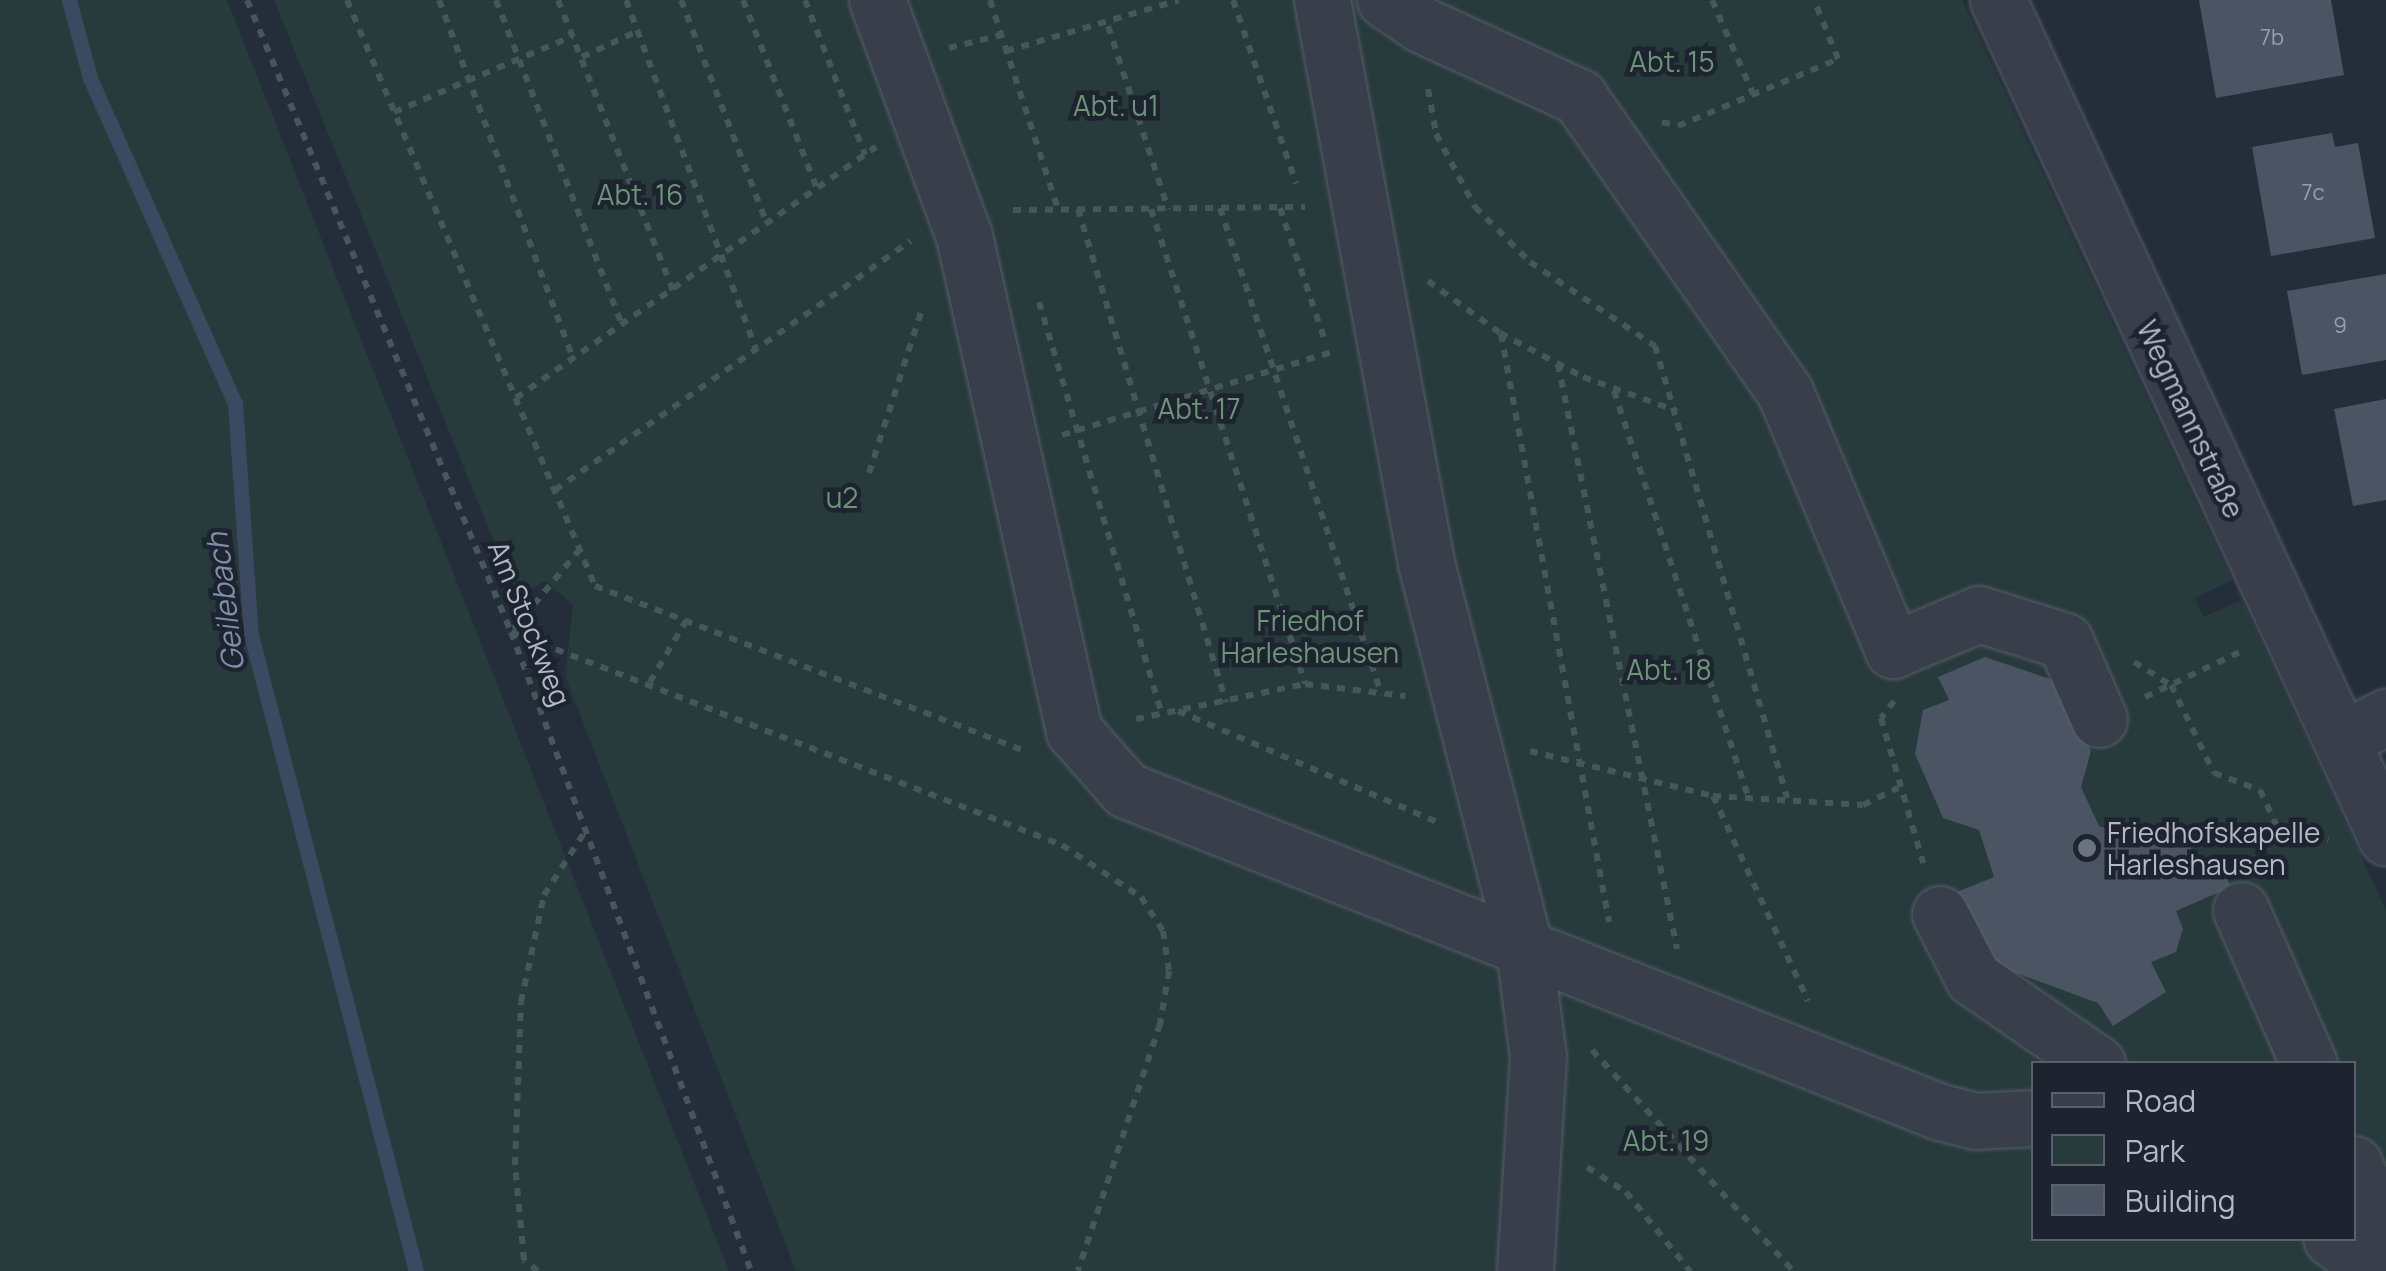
<!DOCTYPE html>
<html>
<head>
<meta charset="utf-8">
<style>
	body { margin:0 }
	#map { position:relative; width:2386px; height:1271px; overflow:hidden; background:#242d3a; font-family:Manrope,sans-serif }
	div>[style] { position:absolute }
	.green>* { inset:0; background:#273a3c }
	.stream>* { height:15px; margin:-7.5px; padding:0 7.5px; transform-origin:7.5px; border-radius:7.5px; background:#3b4a61 }
	.building>* { inset:0; background:#4b5463 }
	.path>* { height:6px; margin-top:-3px; transform-origin:0; background:repeating-linear-gradient(90deg,#46575a 0 8px,transparent 0 16px) }
	.roads { filter:drop-shadow(0 0 2px #565d68) drop-shadow(0 0 2px #565d68) }
	.minor>* { height:55px; margin:-27.5px; padding:0 27.5px; transform-origin:27.5px; border-radius:27.5px; background:#383f4a }
	.dots>* { width:28px; height:28px; translate:-50% -50%; box-sizing:border-box; border:5px solid #1d242f; border-radius:50% }
	span { translate:-50% -50%; white-space:nowrap; text-align:center; line-height:1.15; -webkit-text-stroke:9px #1d242f; paint-order:stroke }
	.number-label { font-size:22px; color:#99a0ad }
	.number-label span { -webkit-text-stroke-width:0 }
	.park-label { font-size:28px; color:#6c9577 }
	.street-label { font-size:28px; color:#b3bac6 }
	.poi-label { font-size:28px; color:#b3bac6 }
	.left { translate:0 -50%; text-align:left }
	.water-label { font-size:30px; color:#7d8fab; font-style:italic }
	.legend { position:absolute; left:2031px; top:1061px; width:325px; height:180px; box-sizing:border-box; background:#1d242f; border:2px solid #59606b; margin:0; padding:12px 18px; list-style:none; font-size:30px; color:#b3bac6 }
	.legend li { display:flex; align-items:center; gap:20px; height:50px }
	.legend b { width:50px; border:2px solid #59606b }
</style>
</head>
<body>
<div id="map">
	<div class="green">
		<i style="clip-path:polygon(0 0,227px 0,729px 1271px,0 1271px)"></i>
		<i style="clip-path:polygon(evenodd,274px 0,1962px 0,2232px 580px,2195px 598px,2203px 617px,2242px 600px,2386px 910px,2386px 1271px,796px 1271px,565px 676px,573px 605px,545px 581px,524px 594px,511px 584px,274px 0,2034px 1064px,2354px 1064px,2354px 1238px,2034px 1238px,2034px 1064px)"></i>
	</div>
	<div class="stream">
		<i style="left:69px;top:0;width:81px;rotate:74.9deg"></i>
		<i style="left:90px;top:78px;width:356px;rotate:66deg"></i>
		<i style="left:235px;top:403px;width:233px;rotate:86.1deg"></i>
		<i style="left:251px;top:635px;width:657px;rotate:75.46deg"></i>
	</div>
	<div class="building">
		<i style="clip-path:polygon(2199px 0,2331px 0,2344px 75px,2216px 98px)"></i>
		<i style="clip-path:polygon(2332px 133px,2335px 147px,2358px 143px,2375px 238px,2271px 256px,2252px 147px)"></i>
		<i style="clip-path:polygon(2386px 274px,2386px 360px,2302px 375px,2287px 291px)"></i>
		<i style="clip-path:polygon(2386px 399px,2386px 500px,2353px 506px,2334px 409px)"></i>
		<i style="clip-path:polygon(1985px 657px,2059px 682px,2091px 751px,2081px 787px,2099px 826px,2142px 840px,2180px 823px,2198px 864px,2217px 856px,2231px 887px,2176px 911px,2183px 929px,2176px 952px,2151px 962px,2166px 992px,2113px 1026px,2098px 1003px,1975px 958px,1947px 896px,1994px 877px,1979px 830px,1943px 818px,1915px 754px,1923px 710px,1949px 700px,1938px 677px)"></i>
	</div>
	<div class="path">
		<i style="left:247px;top:0;width:685px;rotate:67.33deg"></i>
		<i style="left:511px;top:632px;width:683px;rotate:69.41deg"></i>
		<i style="left:347px;top:0;width:636px;rotate:67.06deg"></i>
		<i style="left:595px;top:586px;width:457px;rotate:21deg"></i>
		<i style="left:439px;top:0;width:383px;rotate:69.5deg"></i>
		<i style="left:496px;top:0;width:349px;rotate:68.8deg"></i>
		<i style="left:558px;top:0;width:312px;rotate:68.4deg"></i>
		<i style="left:626px;top:0;width:372px;rotate:69.6deg"></i>
		<i style="left:681px;top:0;width:240px;rotate:69deg"></i>
		<i style="left:743px;top:0;width:203px;rotate:68.6deg"></i>
		<i style="left:805px;top:0;width:166px;rotate:68.8deg"></i>
		<i style="left:990px;top:0;width:220px;rotate:72deg"></i>
		<i style="left:1233px;top:0;width:194px;rotate:71deg"></i>
		<i style="left:1712px;top:0;width:103px;rotate:66.4deg"></i>
		<i style="left:1108px;top:26px;width:193px;rotate:71.8deg"></i>
		<i style="left:949px;top:48px;width:54px;rotate:-14deg"></i>
		<i style="left:1006px;top:51px;width:180px;rotate:-16.4deg"></i>
		<i style="left:582px;top:57px;width:62px;rotate:-24.9deg"></i>
		<i style="left:1428px;top:89px;width:46px;rotate:79.9deg"></i>
		<i style="left:1436px;top:134px;width:83px;rotate:61.9deg"></i>
		<i style="left:1475px;top:207px;width:78px;rotate:45deg"></i>
		<i style="left:1530px;top:262px;width:151px;rotate:33.9deg"></i>
		<i style="left:1655px;top:346px;width:471px;rotate:73.7deg"></i>
		<i style="left:394px;top:112px;width:194px;rotate:-23deg"></i>
		<i style="left:1662px;top:122px;width:16px;rotate:14deg"></i>
		<i style="left:1678px;top:126px;width:173px;rotate:-22.7deg"></i>
		<i style="left:1838px;top:59px;width:64px;rotate:-112.1deg"></i>
		<i style="left:1220px;top:208px;width:511px;rotate:71.64deg"></i>
		<i style="left:1280px;top:208px;width:144px;rotate:71.3deg"></i>
		<i style="left:1078px;top:209px;width:515px;rotate:73.29deg"></i>
		<i style="left:1151px;top:209px;width:499px;rotate:72deg"></i>
		<i style="left:1013px;top:210px;width:292px;rotate:-0.6deg"></i>
		<i style="left:1428px;top:281px;width:89px;rotate:35.8deg"></i>
		<i style="left:1500px;top:333px;width:94px;rotate:27.9deg"></i>
		<i style="left:1583px;top:377px;width:100px;rotate:19.9deg"></i>
		<i style="left:1039px;top:302px;width:430px;rotate:73.4deg"></i>
		<i style="left:1501px;top:334px;width:598px;rotate:79.59deg"></i>
		<i style="left:1558px;top:364px;width:597px;rotate:78.5deg"></i>
		<i style="left:1614px;top:391px;width:428px;rotate:71.7deg"></i>
		<i style="left:516px;top:398px;width:439px;rotate:-34.9deg"></i>
		<i style="left:1062px;top:435px;width:282px;rotate:-17.1deg"></i>
		<i style="left:869px;top:473px;width:176px;rotate:-72.1deg"></i>
		<i style="left:555px;top:490px;width:434px;rotate:-35deg"></i>
		<i style="left:580px;top:549px;width:108px;rotate:129.7deg"></i>
		<i style="left:511px;top:632px;width:591px;rotate:21.14deg"></i>
		<i style="left:1062px;top:845px;width:95px;rotate:33.4deg"></i>
		<i style="left:1141px;top:897px;width:40px;rotate:57.1deg"></i>
		<i style="left:1163px;top:931px;width:40px;rotate:81.5deg"></i>
		<i style="left:1169px;top:971px;width:54px;rotate:99.6deg"></i>
		<i style="left:1160px;top:1024px;width:260px;rotate:108.4deg"></i>
		<i style="left:2134px;top:662px;width:44px;rotate:31.9deg"></i>
		<i style="left:2171px;top:685px;width:98px;rotate:64deg"></i>
		<i style="left:2214px;top:773px;width:49px;rotate:20.3deg"></i>
		<i style="left:2260px;top:790px;width:47px;rotate:65.1deg"></i>
		<i style="left:2280px;top:833px;width:49px;rotate:8.1deg"></i>
		<i style="left:650px;top:682px;width:71px;rotate:-59.5deg"></i>
		<i style="left:2145px;top:697px;width:107px;rotate:-25.4deg"></i>
		<i style="left:1894px;top:701px;width:21px;rotate:127deg"></i>
		<i style="left:1881px;top:718px;width:151px;rotate:73.8deg"></i>
		<i style="left:1178px;top:711px;width:282px;rotate:23.2deg"></i>
		<i style="left:1136px;top:719px;width:173px;rotate:-11.7deg"></i>
		<i style="left:1305px;top:684px;width:101px;rotate:6.8deg"></i>
		<i style="left:1530px;top:751px;width:188px;rotate:13.8deg"></i>
		<i style="left:1713px;top:796px;width:150px;rotate:3.4deg"></i>
		<i style="left:1863px;top:805px;width:39px;rotate:-26deg"></i>
		<i style="left:1713px;top:796px;width:226px;rotate:65.1deg"></i>
		<i style="left:1592px;top:1050px;width:299px;rotate:47.7deg"></i>
		<i style="left:1587px;top:1167px;width:46px;rotate:32.7deg"></i>
		<i style="left:1626px;top:1192px;width:102px;rotate:51deg"></i>
		<i style="left:538px;top:1271px;width:18px;rotate:-142deg"></i>
		<i style="left:524px;top:1260px;width:95px;rotate:-95.4deg"></i>
		<i style="left:515px;top:1165px;width:163px;rotate:-87.9deg"></i>
		<i style="left:521px;top:1002px;width:109px;rotate:-77.9deg"></i>
		<i style="left:544px;top:895px;width:77px;rotate:-57.1deg"></i>
	</div>
	<div class="roads">
		<div class="minor">
			<i style="left:877px;top:0;width:252px;rotate:69.8deg"></i>
			<i style="left:964px;top:236px;width:507px;rotate:77.47deg"></i>
			<i style="left:1074px;top:731px;width:79px;rotate:48.6deg"></i>
			<i style="left:1126px;top:790px;width:875px;rotate:21.58deg"></i>
			<i style="left:1940px;top:1112px;width:36px;rotate:14deg"></i>
			<i style="left:1975px;top:1121px;width:59px;rotate:-2.9deg"></i>
			<i style="left:1322px;top:0;width:573px;rotate:79.53deg"></i>
			<i style="left:1426px;top:563px;width:389px;rotate:75.6deg"></i>
			<i style="left:1523px;top:940px;width:118px;rotate:82.7deg"></i>
			<i style="left:1538px;top:1057px;width:214px;rotate:93.5deg"></i>
			<i style="left:1385px;top:0;width:45px;rotate:34deg"></i>
			<i style="left:1422px;top:25px;width:173px;rotate:24.6deg"></i>
			<i style="left:1579px;top:97px;width:360px;rotate:55.1deg"></i>
			<i style="left:1785px;top:392px;width:280px;rotate:67.3deg"></i>
			<i style="left:1893px;top:650px;width:93px;rotate:-22.7deg"></i>
			<i style="left:1979px;top:614px;width:90px;rotate:17.4deg"></i>
			<i style="left:2065px;top:641px;width:85px;rotate:66.4deg"></i>
			<i style="left:1998px;top:0;width:923px;rotate:65.13deg"></i>
			<i style="left:2341px;top:740px;width:51px;rotate:-27.1deg"></i>
			<i style="left:2241px;top:910px;width:168px;rotate:66.2deg"></i>
			<i style="left:1940px;top:914px;width:72px;rotate:62.7deg"></i>
			<i style="left:1973px;top:978px;width:151px;rotate:34.7deg"></i>
			<i style="left:2354px;top:1164px;width:51px;rotate:65.9deg"></i>
			<i style="left:2375px;top:1211px;width:61px;rotate:80.5deg"></i>
			<i style="left:2331px;top:1238px;width:55px;rotate:36.9deg"></i>
		</div>
	</div>
	<div class="dots">
		<i style="left:2087px;top:848px;background:#6b7280"></i>
	</div>
	<div class="number-label">
		<span style="left:2272px;top:38px">7b</span>
		<span style="left:2313px;top:193px">7c</span>
		<span style="left:2340px;top:326px">9</span>
	</div>
	<div class="park-label">
		<span style="left:1672px;top:61px">Abt. 15</span>
		<span style="left:1116px;top:105px">Abt. u1</span>
		<span style="left:640px;top:194px">Abt. 16</span>
		<span style="left:1199px;top:408px">Abt. 17</span>
		<span style="left:842px;top:497px">u2</span>
		<span style="left:1310px;top:636px">Friedhof<br>Harleshausen</span>
		<span style="left:1669px;top:669px">Abt. 18</span>
		<span style="left:1666px;top:1140px">Abt. 19</span>
	</div>
	<div class="street-label">
		<span style="left:2191px;top:419px;rotate:65deg">Wegmannstraße</span>
		<span style="left:530px;top:623px;rotate:68deg">Am Stockweg</span>
	</div>
	<div class="poi-label">
		<span class="left" style="left:2107px;top:848px">Friedhofskapelle<br>Harleshausen</span>
	</div>
	<div class="water-label">
		<span style="left:225px;top:602px;rotate:-97deg">Geilebach</span>
	</div>
	<ul class="legend">
	<li><b style="height:12px;background:#383f4a"></b>Road</li>
	<li><b style="height:28px;background:#273a3c"></b>Park</li>
	<li><b style="height:28px;background:#4b5463"></b>Building</li>
	</ul>
</div>
</body>
</html>
